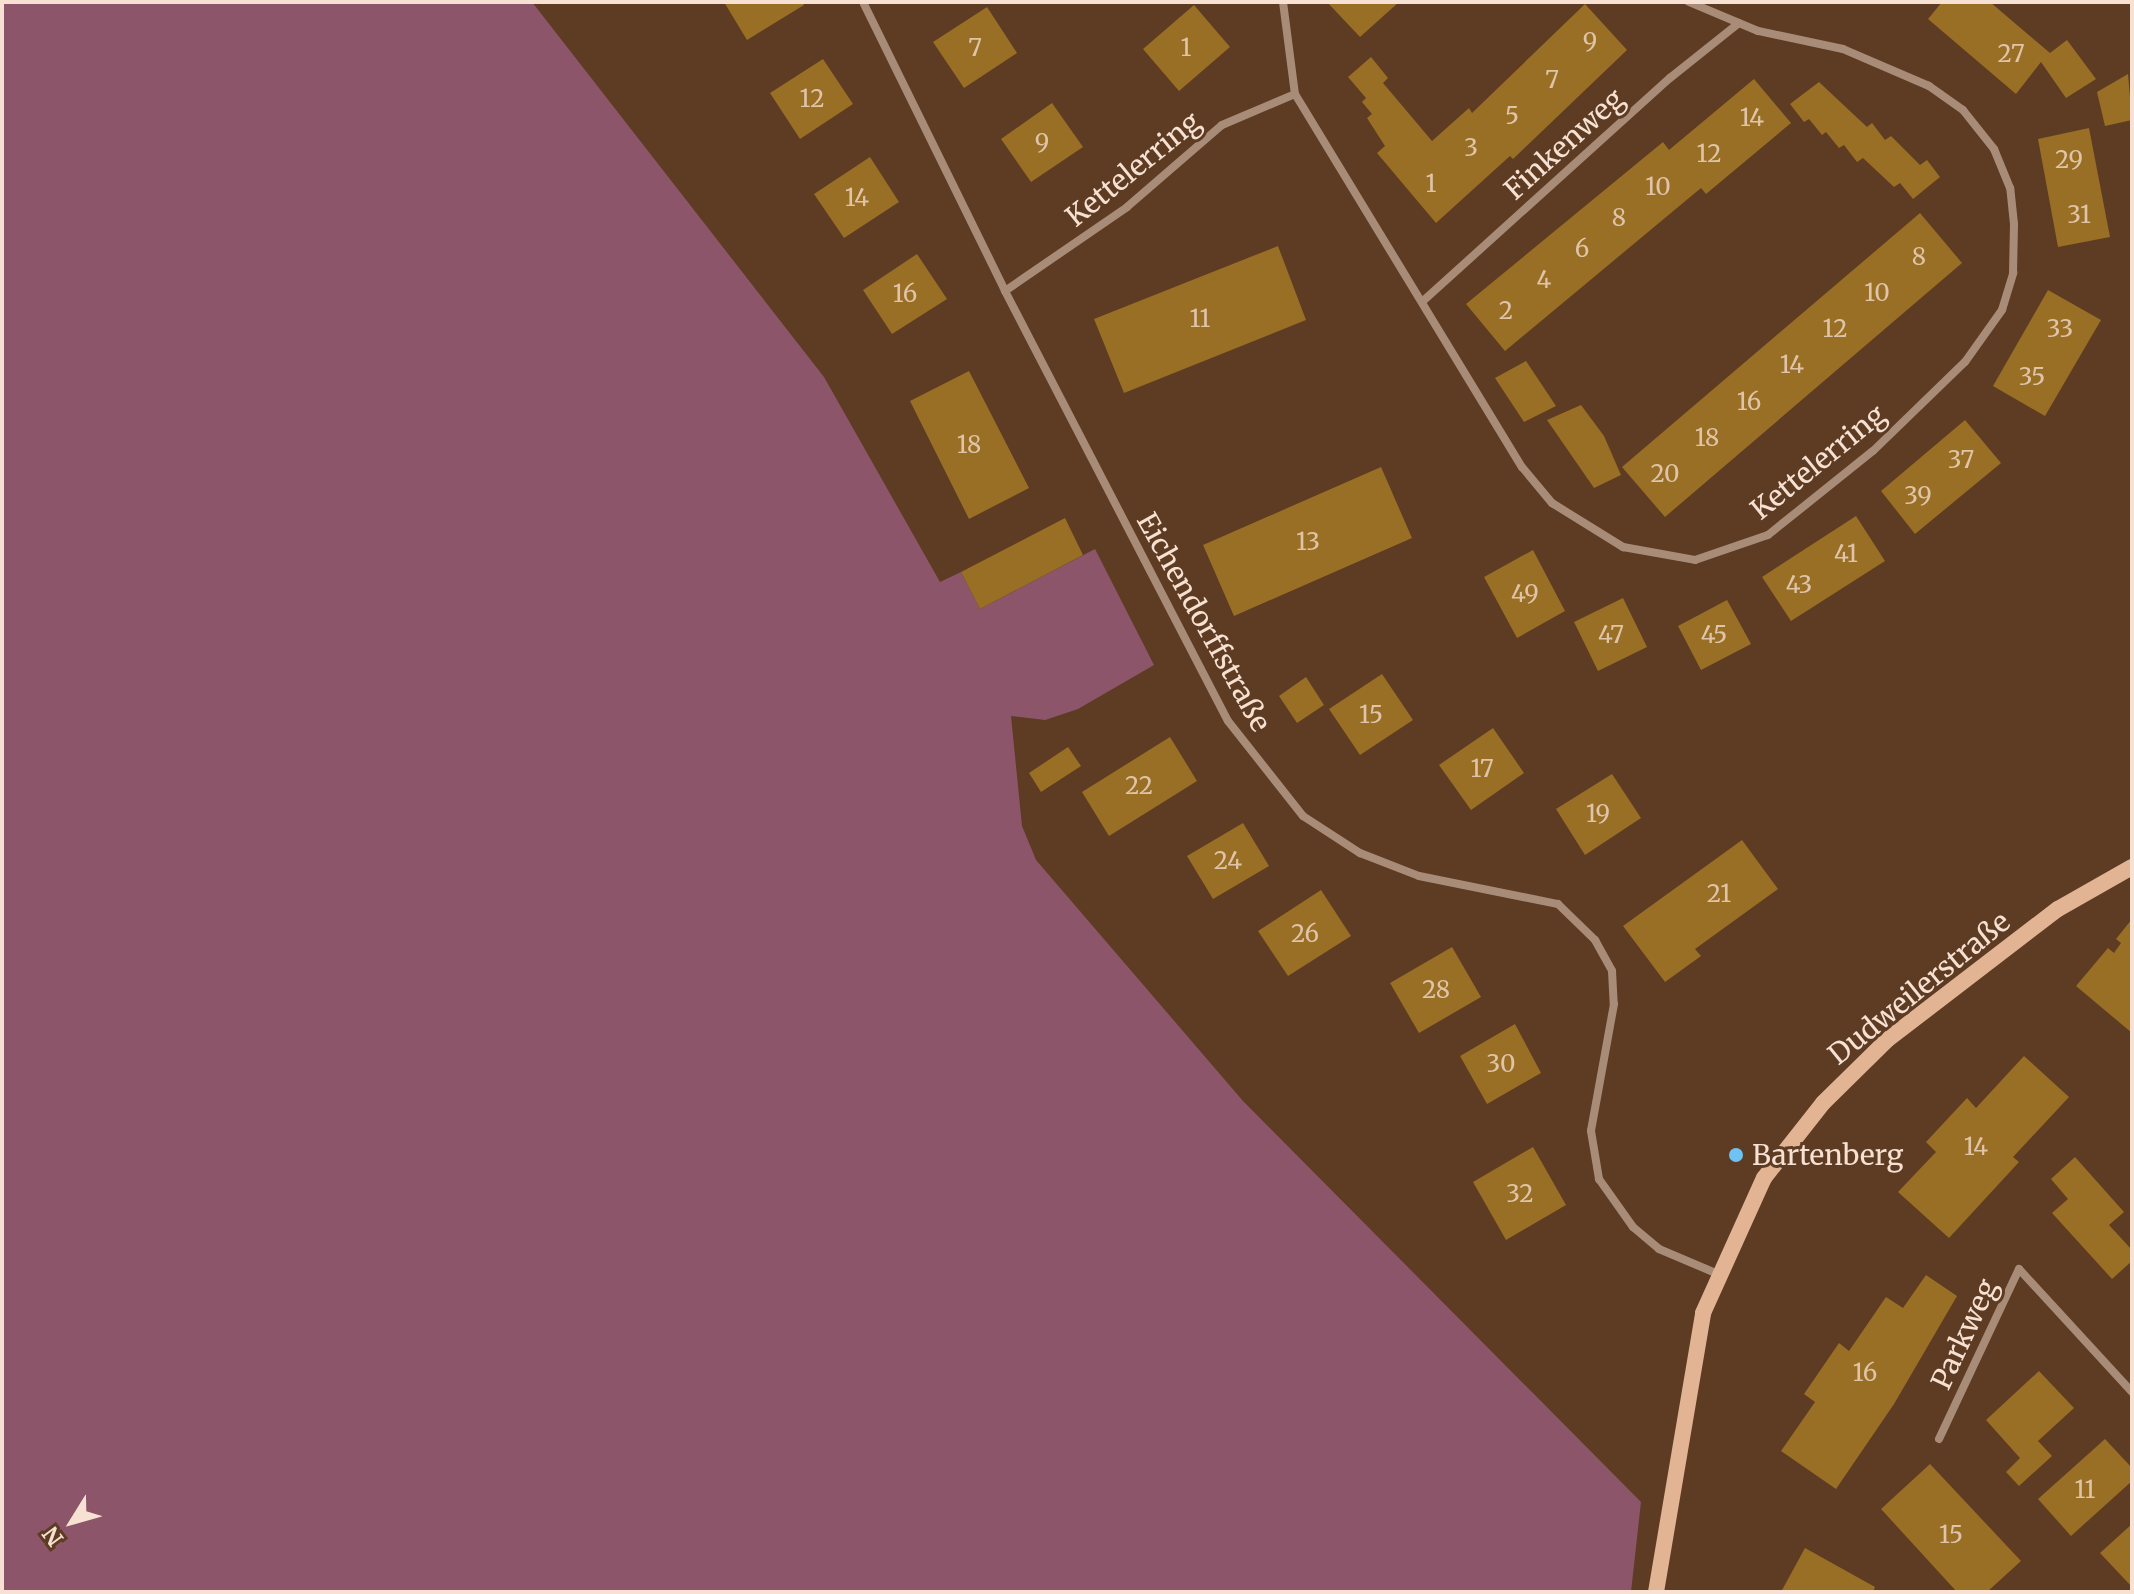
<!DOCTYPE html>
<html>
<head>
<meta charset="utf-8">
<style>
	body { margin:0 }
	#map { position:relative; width:2134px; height:1594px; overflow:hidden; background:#5d3c23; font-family:Merriweather,serif }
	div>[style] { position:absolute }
	.green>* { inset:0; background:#8c5569 }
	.building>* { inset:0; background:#996e25 }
	.street>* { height:8px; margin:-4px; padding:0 4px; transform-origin:4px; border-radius:4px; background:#a98c78 }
	.secondary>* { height:16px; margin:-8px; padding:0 8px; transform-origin:8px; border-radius:8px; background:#e2b493 }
	.dots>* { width:22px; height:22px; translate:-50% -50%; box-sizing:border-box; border:4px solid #5d3c23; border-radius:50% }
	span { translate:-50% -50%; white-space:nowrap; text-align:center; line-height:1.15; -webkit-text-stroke:6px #5d3c23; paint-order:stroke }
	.number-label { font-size:24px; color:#dfc4a8 }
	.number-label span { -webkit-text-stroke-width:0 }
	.street-label { font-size:28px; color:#f6e1d3 }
	.poi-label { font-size:28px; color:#f6e1d3 }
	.left { translate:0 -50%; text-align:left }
	.frame { position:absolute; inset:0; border:4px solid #f6e1d3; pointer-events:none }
	.north { position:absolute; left:32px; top:1482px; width:80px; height:80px; -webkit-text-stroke:6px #5d3c23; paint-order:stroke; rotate:233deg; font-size:22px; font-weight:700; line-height:32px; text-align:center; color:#f6e1d3 }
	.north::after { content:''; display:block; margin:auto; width:28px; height:36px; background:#f6e1d3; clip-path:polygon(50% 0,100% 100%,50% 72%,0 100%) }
</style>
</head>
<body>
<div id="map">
	<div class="green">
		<i style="clip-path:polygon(2px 2px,532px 2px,824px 377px,940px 582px,961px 572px,980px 609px,1095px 549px,1154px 665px,1078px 709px,1045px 720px,1011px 716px,1022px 826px,1036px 860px,1243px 1101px,1641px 1502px,1631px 1592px,2px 1592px)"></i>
	</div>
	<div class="building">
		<i style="clip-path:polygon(724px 2px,802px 2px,804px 5px,747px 40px)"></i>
		<i style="clip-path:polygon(1327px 2px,1399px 2px,1360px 37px)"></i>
		<i style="clip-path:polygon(1942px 2px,1990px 2px,2050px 53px,2067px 40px,2096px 79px,2066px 98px,2041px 62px,2016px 94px,1928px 19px)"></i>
		<i style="clip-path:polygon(1585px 4px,1627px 50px,1513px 159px,1510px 156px,1436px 223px,1377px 153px,1385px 146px,1367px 118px,1372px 114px,1362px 102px,1366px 98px,1348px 77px,1371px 57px,1388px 78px,1383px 83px,1432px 141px,1469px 108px,1472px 113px)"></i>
		<i style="clip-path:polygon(1194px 5px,1230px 47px,1179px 91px,1143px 49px)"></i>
		<i style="clip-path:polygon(987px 7px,1017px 53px,964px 88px,933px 42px)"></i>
		<i style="clip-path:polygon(823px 59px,853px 104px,800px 139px,770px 93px)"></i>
		<i style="clip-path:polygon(2128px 74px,2132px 120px,2105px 126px,2097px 92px)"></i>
		<i style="clip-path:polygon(1754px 79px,1791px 123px,1706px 194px,1701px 188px,1505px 351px,1466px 304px,1663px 142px,1669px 150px)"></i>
		<i style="clip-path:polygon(1819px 82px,1867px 127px,1872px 123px,1885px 140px,1891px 136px,1920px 165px,1927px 160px,1940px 177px,1913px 199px,1900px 183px,1894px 187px,1863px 158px,1857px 162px,1844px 145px,1839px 148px,1826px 132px,1822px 135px,1809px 119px,1804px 122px,1790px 104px)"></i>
		<i style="clip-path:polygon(1052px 103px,1083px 147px,1031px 182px,1001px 139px)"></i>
		<i style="clip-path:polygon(2089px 128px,2110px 237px,2058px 247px,2038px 139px)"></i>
		<i style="clip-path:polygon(870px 157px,899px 202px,844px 238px,814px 194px)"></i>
		<i style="clip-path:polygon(1920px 213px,1962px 263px,1665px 517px,1622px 467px)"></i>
		<i style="clip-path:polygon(1278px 246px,1306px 320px,1124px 393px,1094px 319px)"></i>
		<i style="clip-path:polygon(917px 254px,947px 299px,892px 334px,863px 290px)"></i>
		<i style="clip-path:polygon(2048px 290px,2101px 320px,2045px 416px,1993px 386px)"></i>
		<i style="clip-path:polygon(1526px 361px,1556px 406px,1524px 422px,1495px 378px)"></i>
		<i style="clip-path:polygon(969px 371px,1029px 488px,969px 519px,910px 401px)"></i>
		<i style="clip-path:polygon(1581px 405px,1604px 436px,1621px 475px,1594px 488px,1547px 420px)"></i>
		<i style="clip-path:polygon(1965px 420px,2001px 463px,1915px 534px,1881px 491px)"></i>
		<i style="clip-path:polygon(1381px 467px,1412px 538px,1234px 616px,1203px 545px)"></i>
		<i style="clip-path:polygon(1856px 516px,1885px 561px,1791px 621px,1762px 577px)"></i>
		<i style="clip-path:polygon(1065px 518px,1083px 555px,980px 609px,961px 572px)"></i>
		<i style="clip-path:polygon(1533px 550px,1565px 611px,1517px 638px,1484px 577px)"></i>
		<i style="clip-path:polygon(1623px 598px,1647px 647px,1598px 671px,1574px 622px)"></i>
		<i style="clip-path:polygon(1727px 600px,1751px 644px,1701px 670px,1678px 626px)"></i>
		<i style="clip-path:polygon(1382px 674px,1413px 720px,1360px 755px,1329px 709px)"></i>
		<i style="clip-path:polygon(1306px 677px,1324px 705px,1297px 723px,1279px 696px)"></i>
		<i style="clip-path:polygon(1493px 728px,1524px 773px,1471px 810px,1439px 765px)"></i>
		<i style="clip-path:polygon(1170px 737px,1197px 781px,1109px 836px,1082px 792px)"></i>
		<i style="clip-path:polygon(1068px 747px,1081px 766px,1041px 792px,1029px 773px)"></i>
		<i style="clip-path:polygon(1612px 774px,1641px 818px,1585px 855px,1556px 809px)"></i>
		<i style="clip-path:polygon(1243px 823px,1269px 866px,1213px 899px,1187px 856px)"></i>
		<i style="clip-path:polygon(1742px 840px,1778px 889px,1695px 949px,1701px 956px,1665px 982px,1623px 926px)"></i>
		<i style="clip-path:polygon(1321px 890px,1351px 936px,1288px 976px,1258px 931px)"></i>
		<i style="clip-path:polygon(2132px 919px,2132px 1033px,2076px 986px,2108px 948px,2114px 953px,2121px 943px,2116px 939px)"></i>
		<i style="clip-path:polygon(1452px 947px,1481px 997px,1419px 1033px,1390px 983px)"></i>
		<i style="clip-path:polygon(1515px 1024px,1541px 1073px,1487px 1104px,1460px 1056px)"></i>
		<i style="clip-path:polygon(2024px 1056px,2069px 1097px,2013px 1157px,2019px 1162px,1949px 1238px,1898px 1192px,1936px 1152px,1926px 1142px,1967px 1098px,1976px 1108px)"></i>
		<i style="clip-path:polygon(1533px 1147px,1566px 1205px,1506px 1240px,1473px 1182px)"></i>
		<i style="clip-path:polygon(2075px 1157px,2124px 1212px,2109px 1225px,2132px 1250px,2132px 1261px,2112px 1279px,2052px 1213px,2068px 1199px,2051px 1179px)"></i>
		<i style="clip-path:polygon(1926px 1275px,1957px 1296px,1894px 1404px,1836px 1489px,1781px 1451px,1815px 1402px,1804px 1394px,1839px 1343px,1849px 1351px,1886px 1297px,1903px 1308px)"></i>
		<i style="clip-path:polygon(2039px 1371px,2074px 1408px,2038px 1441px,2052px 1456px,2019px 1486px,2006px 1472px,2020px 1458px,1986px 1420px)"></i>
		<i style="clip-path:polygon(2105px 1439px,2132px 1468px,2132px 1481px,2071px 1536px,2038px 1499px)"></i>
		<i style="clip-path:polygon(1930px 1464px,2021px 1561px,1987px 1592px,1957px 1592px,1881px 1509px)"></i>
		<i style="clip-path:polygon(2132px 1524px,2132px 1587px,2100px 1553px)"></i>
		<i style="clip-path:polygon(1805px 1548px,1875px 1587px,1873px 1592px,1781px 1592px)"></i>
	</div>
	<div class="street">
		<i style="left:863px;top:2px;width:322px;rotate:63.8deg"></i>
		<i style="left:1005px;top:291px;width:484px;rotate:62.6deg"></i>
		<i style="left:1228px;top:721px;width:121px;rotate:51.7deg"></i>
		<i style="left:1303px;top:816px;width:68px;rotate:33deg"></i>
		<i style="left:1360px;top:853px;width:63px;rotate:21.3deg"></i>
		<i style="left:1419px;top:876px;width:142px;rotate:11.4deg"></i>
		<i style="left:1558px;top:904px;width:52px;rotate:44.2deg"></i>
		<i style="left:1595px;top:940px;width:35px;rotate:61deg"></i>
		<i style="left:1612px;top:971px;width:33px;rotate:87deg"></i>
		<i style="left:1614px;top:1004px;width:129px;rotate:100.3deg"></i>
		<i style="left:1591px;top:1131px;width:49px;rotate:80.5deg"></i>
		<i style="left:1599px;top:1179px;width:59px;rotate:54.7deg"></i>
		<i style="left:1633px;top:1227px;width:34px;rotate:40deg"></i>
		<i style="left:1659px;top:1249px;width:64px;rotate:23deg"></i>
		<i style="left:1283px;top:2px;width:93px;rotate:82.6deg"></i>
		<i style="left:1295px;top:94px;width:437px;rotate:58.7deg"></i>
		<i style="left:1522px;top:467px;width:47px;rotate:50.2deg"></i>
		<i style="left:1552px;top:503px;width:84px;rotate:31.8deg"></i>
		<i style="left:1623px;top:547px;width:73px;rotate:10.2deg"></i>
		<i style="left:1695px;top:560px;width:77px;rotate:-18.9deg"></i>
		<i style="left:1768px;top:535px;width:134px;rotate:-38.7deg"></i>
		<i style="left:1873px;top:451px;width:128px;rotate:-44.1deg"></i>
		<i style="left:1965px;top:362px;width:64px;rotate:-54.6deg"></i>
		<i style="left:2002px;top:310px;width:39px;rotate:-73deg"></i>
		<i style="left:2013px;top:273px;width:49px;rotate:-88.8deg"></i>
		<i style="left:2014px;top:224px;width:36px;rotate:-96deg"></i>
		<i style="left:2010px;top:188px;width:42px;rotate:-112.3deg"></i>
		<i style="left:1994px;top:149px;width:50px;rotate:-128.5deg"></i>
		<i style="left:1963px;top:110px;width:42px;rotate:-144.8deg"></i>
		<i style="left:1929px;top:86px;width:94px;rotate:-156.7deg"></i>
		<i style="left:1843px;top:49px;width:87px;rotate:-168deg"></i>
		<i style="left:1758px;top:31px;width:75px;rotate:-157.2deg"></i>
		<i style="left:1005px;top:291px;width:148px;rotate:-34.5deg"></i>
		<i style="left:1127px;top:207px;width:125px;rotate:-40.8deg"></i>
		<i style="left:1222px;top:125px;width:79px;rotate:-23deg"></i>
		<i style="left:1423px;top:301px;width:333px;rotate:-42.1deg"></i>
		<i style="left:1670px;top:78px;width:88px;rotate:-38.6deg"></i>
		<i style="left:1939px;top:1439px;width:188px;rotate:-64.8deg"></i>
		<i style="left:2019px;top:1269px;width:167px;rotate:47.4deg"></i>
	</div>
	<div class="secondary">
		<i style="left:1656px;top:1592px;width:283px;rotate:-80.4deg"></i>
		<i style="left:1703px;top:1313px;width:148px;rotate:-65.7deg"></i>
		<i style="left:1764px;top:1178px;width:95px;rotate:-51.8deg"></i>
		<i style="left:1823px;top:1103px;width:90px;rotate:-44.5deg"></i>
		<i style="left:1887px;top:1040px;width:215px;rotate:-37.5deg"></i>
		<i style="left:2058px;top:909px;width:85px;rotate:-29.6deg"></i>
	</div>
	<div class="dots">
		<i style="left:1736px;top:1155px;background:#6fc2f4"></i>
	</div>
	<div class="number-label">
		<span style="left:1590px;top:42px">9</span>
		<span style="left:975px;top:48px">7</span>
		<span style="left:1186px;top:48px">1</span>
		<span style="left:2011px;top:54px">27</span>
		<span style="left:1552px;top:80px">7</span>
		<span style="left:812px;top:99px">12</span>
		<span style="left:1512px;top:116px">5</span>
		<span style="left:1752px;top:118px">14</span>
		<span style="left:1042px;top:143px">9</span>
		<span style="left:1471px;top:148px">3</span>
		<span style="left:1709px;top:154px">12</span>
		<span style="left:2069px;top:160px">29</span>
		<span style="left:1431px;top:184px">1</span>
		<span style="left:1658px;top:187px">10</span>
		<span style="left:857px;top:198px">14</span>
		<span style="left:2079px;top:215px">31</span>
		<span style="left:1619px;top:218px">8</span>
		<span style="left:1582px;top:249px">6</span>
		<span style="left:1919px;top:257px">8</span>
		<span style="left:1544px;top:280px">4</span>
		<span style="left:1877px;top:293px">10</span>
		<span style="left:905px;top:294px">16</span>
		<span style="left:1506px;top:311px">2</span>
		<span style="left:1200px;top:319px">11</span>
		<span style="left:1835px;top:329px">12</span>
		<span style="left:2060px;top:329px">33</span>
		<span style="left:1792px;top:365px">14</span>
		<span style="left:2032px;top:377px">35</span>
		<span style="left:1749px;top:402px">16</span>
		<span style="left:1707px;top:438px">18</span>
		<span style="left:969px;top:445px">18</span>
		<span style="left:1961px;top:460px">37</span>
		<span style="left:1665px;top:474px">20</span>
		<span style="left:1918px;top:496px">39</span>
		<span style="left:1308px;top:542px">13</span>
		<span style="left:1846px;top:554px">41</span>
		<span style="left:1799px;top:585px">43</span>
		<span style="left:1525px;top:594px">49</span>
		<span style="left:1611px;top:635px">47</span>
		<span style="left:1714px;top:635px">45</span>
		<span style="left:1371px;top:715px">15</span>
		<span style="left:1482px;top:769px">17</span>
		<span style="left:1139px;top:786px">22</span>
		<span style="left:1598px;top:814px">19</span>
		<span style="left:1228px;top:861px">24</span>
		<span style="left:1719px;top:894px">21</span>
		<span style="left:1305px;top:934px">26</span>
		<span style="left:1436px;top:990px">28</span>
		<span style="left:1501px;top:1064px">30</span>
		<span style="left:1976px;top:1147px">14</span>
		<span style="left:1520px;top:1194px">32</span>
		<span style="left:1865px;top:1373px">16</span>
		<span style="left:2085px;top:1490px">11</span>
		<span style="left:1951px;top:1535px">15</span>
	</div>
	<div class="street-label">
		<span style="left:1564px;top:144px;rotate:-42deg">Finkenweg</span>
		<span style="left:1133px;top:169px;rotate:-39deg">Kettelerring</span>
		<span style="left:1818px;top:462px;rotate:-39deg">Kettelerring</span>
		<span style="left:1204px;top:622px;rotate:61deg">Eichendorffstraße</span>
		<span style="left:1919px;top:988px;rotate:-39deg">Dudweilerstraße</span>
		<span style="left:1964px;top:1334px;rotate:-65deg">Parkweg</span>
	</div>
	<div class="poi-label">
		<span class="left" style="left:1752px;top:1155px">Bartenberg</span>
	</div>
	<div class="frame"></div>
	<div class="north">N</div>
</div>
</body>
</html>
